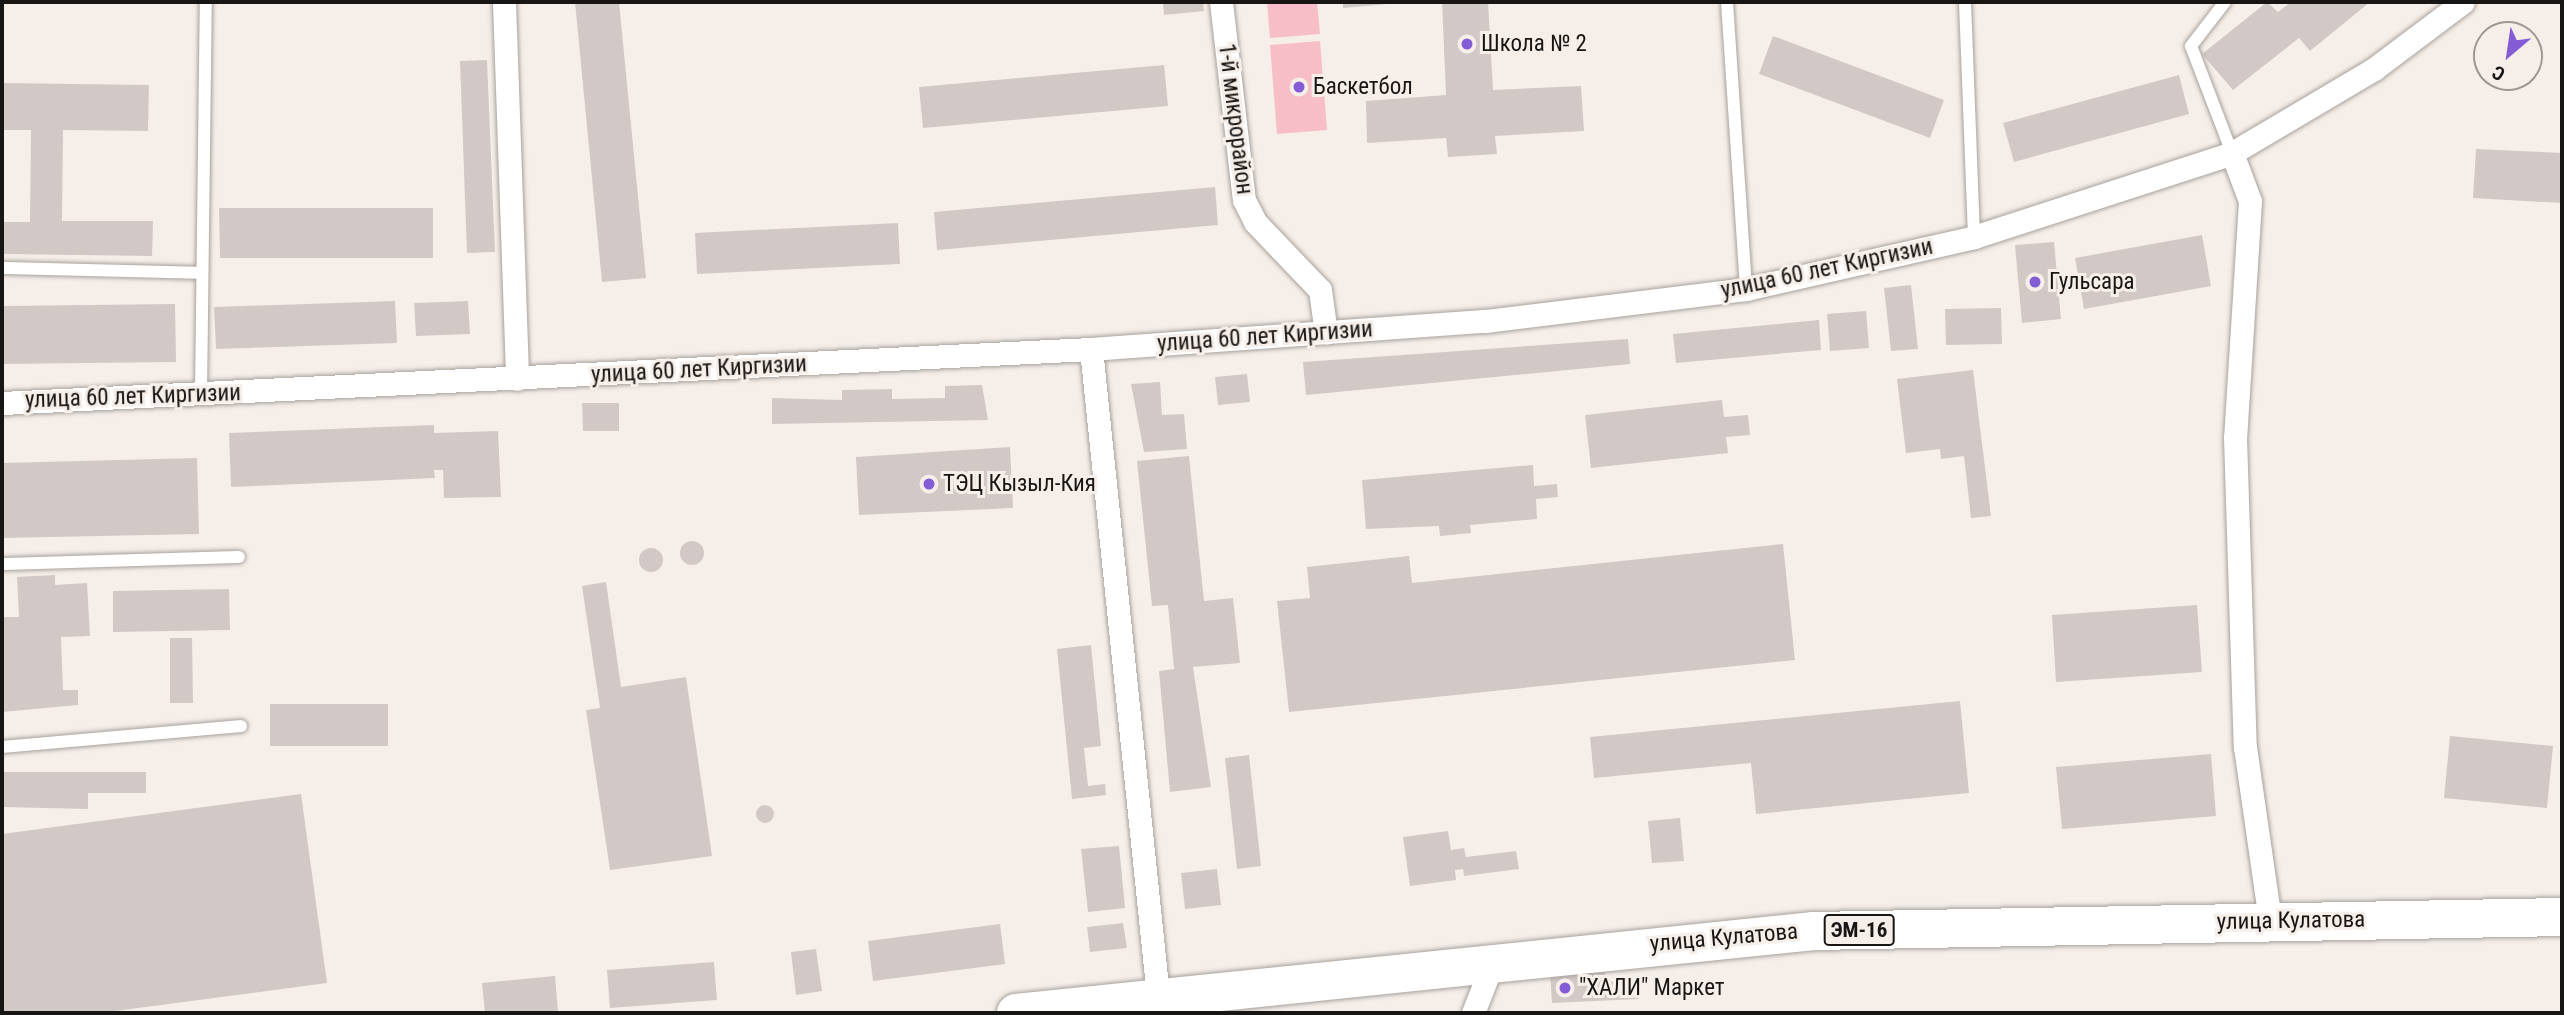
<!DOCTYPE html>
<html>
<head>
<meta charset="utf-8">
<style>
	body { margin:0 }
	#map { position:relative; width:2564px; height:1015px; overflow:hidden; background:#f6efe9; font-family:"Roboto Condensed",sans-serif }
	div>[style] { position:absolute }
	.green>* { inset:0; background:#f7bec7 }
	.building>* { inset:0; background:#d2c9c7 }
	.round { border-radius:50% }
	.roads { filter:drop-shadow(0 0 2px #a8a19c) drop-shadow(0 0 2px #a8a19c) }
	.lane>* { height:12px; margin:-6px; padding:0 6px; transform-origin:6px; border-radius:6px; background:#fff }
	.street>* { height:23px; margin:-11.5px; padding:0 11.5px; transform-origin:11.5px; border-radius:11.5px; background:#fff }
	.highway>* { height:38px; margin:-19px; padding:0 19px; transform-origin:19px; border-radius:19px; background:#fff }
	.dots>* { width:19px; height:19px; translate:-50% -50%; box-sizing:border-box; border:4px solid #f6efe9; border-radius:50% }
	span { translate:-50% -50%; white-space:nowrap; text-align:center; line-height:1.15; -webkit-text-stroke:6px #f6efe9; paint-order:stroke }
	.shield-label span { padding:2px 5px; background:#f6efe9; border:2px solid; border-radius:5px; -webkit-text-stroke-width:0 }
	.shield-label { font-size:21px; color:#181614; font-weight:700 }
	.poi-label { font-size:23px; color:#181614 }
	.left { translate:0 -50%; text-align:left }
	.street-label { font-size:23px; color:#181614 }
	.frame { position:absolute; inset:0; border:4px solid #181614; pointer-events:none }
	.north { position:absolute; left:2473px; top:21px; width:70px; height:70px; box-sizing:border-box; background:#f6efe9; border:2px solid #9d9894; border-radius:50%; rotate:209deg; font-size:19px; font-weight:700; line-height:28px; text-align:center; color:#181614 }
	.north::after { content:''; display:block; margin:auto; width:24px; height:32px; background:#845cd6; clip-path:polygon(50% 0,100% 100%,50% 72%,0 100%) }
</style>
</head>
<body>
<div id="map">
	<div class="green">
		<i style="clip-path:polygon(1267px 2px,1317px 2px,1320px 34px,1270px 38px)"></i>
		<i style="clip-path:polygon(1320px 41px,1327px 130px,1277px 134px,1270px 45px)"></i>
	</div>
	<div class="building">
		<i style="clip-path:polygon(575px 2px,619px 2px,646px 278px,602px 282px)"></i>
		<i style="clip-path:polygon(1163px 2px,1203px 2px,1204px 11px,1164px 15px)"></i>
		<i style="clip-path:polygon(1343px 2px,1387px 2px,1387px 4px,1343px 8px)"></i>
		<i style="clip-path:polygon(1442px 2px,1488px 2px,1493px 90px,1581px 86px,1584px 131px,1495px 136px,1497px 154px,1448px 157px,1446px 138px,1367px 143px,1366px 101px,1446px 95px)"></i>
		<i style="clip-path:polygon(2267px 2px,2278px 12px,2291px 2px,2370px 2px,2310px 51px,2299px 38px,2233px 90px,2202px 54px)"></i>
		<i style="clip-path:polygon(1773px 36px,1944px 100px,1930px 138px,1759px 74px)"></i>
		<i style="clip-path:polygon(487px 60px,495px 252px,467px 253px,460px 61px)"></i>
		<i style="clip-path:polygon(1164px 65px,1168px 106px,923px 128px,919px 87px)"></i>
		<i style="clip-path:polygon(2179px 75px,2189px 114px,2014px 162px,2003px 123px)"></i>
		<i style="clip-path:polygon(2px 83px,149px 85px,148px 131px,63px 130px,62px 221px,153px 221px,152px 256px,2px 254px,2px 222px,30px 222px,31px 130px,2px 130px)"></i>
		<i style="clip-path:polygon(2476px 149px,2562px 153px,2562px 203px,2473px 198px)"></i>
		<i style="clip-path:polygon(1215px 187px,1218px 225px,937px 250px,934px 212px)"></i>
		<i style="clip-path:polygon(219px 208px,433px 208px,433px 258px,220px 258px)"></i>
		<i style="clip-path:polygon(898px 223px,900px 264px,697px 274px,695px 233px)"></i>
		<i style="clip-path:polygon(2202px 235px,2211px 286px,2084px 309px,2075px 258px)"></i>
		<i style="clip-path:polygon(2054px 242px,2061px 319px,2022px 323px,2015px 245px)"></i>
		<i style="clip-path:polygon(1911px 285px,1918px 349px,1891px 351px,1884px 288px)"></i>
		<i style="clip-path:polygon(395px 301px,397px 343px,216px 349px,214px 307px)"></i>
		<i style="clip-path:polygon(468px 301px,470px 334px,416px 336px,414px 303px)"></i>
		<i style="clip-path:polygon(175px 304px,176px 362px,2px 364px,2px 306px)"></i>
		<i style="clip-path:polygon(2001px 308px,2002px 344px,1946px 345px,1945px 309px)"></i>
		<i style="clip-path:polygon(1866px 311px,1869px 348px,1830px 351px,1827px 314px)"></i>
		<i style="clip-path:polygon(1819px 320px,1821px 350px,1676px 363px,1673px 334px)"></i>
		<i style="clip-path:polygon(1628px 339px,1630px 364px,1306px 395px,1303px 362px)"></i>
		<i style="clip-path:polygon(1973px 370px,1991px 516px,1971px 518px,1964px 456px,1941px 459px,1940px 449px,1906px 453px,1897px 379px)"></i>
		<i style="clip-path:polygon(1247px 374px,1250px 402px,1218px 405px,1215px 377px)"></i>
		<i style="clip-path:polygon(1160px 382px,1162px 415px,1184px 414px,1187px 449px,1144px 452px,1131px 384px)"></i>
		<i style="clip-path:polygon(982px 385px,988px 420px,772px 424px,772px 398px,842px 400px,842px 390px,892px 389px,892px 399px,945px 398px,945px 386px)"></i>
		<i style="clip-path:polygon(1722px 400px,1724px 417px,1748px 415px,1750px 435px,1726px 437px,1728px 453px,1591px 468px,1585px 415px)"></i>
		<i style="clip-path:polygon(582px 403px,619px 403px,619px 431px,583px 431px)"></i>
		<i style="clip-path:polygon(434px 425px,434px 433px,498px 431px,501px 497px,444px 498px,443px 470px,434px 470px,435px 478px,231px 487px,229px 433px)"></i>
		<i style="clip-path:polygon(1010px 447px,1013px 508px,859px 515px,856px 457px)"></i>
		<i style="clip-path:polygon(1189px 456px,1204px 601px,1233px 598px,1240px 663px,1193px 667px,1211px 787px,1170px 792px,1159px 671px,1174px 669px,1168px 605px,1152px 606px,1137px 461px)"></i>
		<i style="clip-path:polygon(197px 458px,199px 534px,2px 538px,2px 463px)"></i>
		<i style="clip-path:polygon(1533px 465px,1534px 486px,1557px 484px,1558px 497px,1536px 499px,1537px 519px,1470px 525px,1471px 533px,1440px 536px,1439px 526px,1366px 529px,1362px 480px)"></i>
		<i class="round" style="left:680px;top:541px;width:24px;height:24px"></i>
		<i style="clip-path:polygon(1783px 544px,1795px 660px,1289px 712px,1277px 601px,1310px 598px,1307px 567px,1409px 556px,1412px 583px)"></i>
		<i class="round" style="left:639px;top:548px;width:24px;height:24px"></i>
		<i style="clip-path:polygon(55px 575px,55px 585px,87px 583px,90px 636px,61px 637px,63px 690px,78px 690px,78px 705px,2px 712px,2px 617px,19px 617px,17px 577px)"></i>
		<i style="clip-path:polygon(606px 582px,621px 687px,686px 677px,712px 856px,610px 870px,586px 710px,600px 708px,582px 586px)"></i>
		<i style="clip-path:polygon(229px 589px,230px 630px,113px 632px,113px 591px)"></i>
		<i style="clip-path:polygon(2197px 605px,2202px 672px,2056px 682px,2052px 615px)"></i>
		<i style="clip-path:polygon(170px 638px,192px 638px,193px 703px,170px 703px)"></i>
		<i style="clip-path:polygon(1091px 645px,1101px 746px,1084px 748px,1088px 786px,1105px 784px,1106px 795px,1072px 799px,1057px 649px)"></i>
		<i style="clip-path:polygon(1960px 701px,1969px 793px,1756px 814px,1751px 763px,1594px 778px,1590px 737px)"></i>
		<i style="clip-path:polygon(270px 704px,388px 704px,388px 746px,270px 746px)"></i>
		<i style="clip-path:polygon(2450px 736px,2553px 746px,2547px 808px,2444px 798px)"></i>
		<i style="clip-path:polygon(2211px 754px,2216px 816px,2062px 829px,2056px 767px)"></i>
		<i style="clip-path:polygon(1249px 755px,1261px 866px,1237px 869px,1225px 758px)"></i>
		<i style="clip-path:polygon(3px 772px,146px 772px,146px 793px,88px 793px,88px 809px,2px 807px)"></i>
		<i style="clip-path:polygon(301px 794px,327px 983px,100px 1013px,2px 1013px,2px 834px)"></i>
		<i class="round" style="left:756px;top:805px;width:18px;height:18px"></i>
		<i style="clip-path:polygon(1680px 818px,1684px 861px,1652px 863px,1648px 821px)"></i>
		<i style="clip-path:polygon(1448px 831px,1451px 850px,1464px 848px,1466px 857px,1516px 851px,1519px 869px,1464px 876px,1463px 869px,1455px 870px,1456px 880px,1410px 886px,1403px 837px)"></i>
		<i style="clip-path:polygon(1119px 846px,1125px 908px,1088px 912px,1081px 849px)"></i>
		<i style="clip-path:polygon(1217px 869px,1221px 905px,1185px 909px,1181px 873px)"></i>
		<i style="clip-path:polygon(1123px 923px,1127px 948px,1090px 952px,1087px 927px)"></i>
		<i style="clip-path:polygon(1000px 924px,1005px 964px,873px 981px,868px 941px)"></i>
		<i style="clip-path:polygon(816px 949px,822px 991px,796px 995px,791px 952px)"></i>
		<i style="clip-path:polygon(714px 962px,717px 1000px,610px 1008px,607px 970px)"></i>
		<i style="clip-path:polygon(1605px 972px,1605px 982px,1638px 981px,1639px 999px,1552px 1003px,1550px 974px)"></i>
		<i style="clip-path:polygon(555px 976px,558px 1013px,485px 1013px,482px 983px)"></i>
	</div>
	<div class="roads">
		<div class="lane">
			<i style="left:1727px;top:2px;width:288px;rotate:86.2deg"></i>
			<i style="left:1965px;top:2px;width:235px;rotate:87.8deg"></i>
			<i style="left:2225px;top:2px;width:56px;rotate:127.7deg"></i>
			<i style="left:2191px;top:46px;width:115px;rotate:69deg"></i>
			<i style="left:2px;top:268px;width:199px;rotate:1.4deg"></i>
			<i style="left:201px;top:394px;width:392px;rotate:-89.3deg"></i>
			<i style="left:2px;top:564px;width:237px;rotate:-1.7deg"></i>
			<i style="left:2px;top:747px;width:240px;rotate:-5deg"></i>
		</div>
		<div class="street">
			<i style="left:504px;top:2px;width:377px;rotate:88deg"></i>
			<i style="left:1221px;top:2px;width:199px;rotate:83.4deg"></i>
			<i style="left:1244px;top:200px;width:25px;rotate:63deg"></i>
			<i style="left:1255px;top:222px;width:94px;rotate:46.3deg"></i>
			<i style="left:1320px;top:290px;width:43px;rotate:82.1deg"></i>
			<i style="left:2232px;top:153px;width:51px;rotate:69.4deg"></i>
			<i style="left:2250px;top:201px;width:236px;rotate:93.6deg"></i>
			<i style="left:2235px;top:437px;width:310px;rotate:88.2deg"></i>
			<i style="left:2245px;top:747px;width:176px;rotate:81.8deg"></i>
			<i style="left:1091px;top:349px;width:650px;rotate:84.09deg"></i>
			<i style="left:2px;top:403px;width:1090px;rotate:-2.84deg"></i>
			<i style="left:1091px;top:349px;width:396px;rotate:-4.1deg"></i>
			<i style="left:1486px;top:321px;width:262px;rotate:-7deg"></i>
			<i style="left:1746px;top:289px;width:234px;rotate:-12.8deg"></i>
			<i style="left:1974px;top:237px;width:271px;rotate:-18deg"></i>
			<i style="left:2232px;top:153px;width:165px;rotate:-30.6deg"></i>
			<i style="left:2374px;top:69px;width:111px;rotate:-37deg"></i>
			<i style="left:1473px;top:1013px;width:58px;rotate:-68.7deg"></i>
		</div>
		<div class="highway">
			<i style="left:1016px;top:1013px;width:802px;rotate:-5.87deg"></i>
			<i style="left:1814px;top:931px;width:748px;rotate:-1.07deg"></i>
		</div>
	</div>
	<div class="dots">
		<i style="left:1467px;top:44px;background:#845cd6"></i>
		<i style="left:1299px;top:87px;background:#845cd6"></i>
		<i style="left:2035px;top:282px;background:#845cd6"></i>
		<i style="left:929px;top:484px;background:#845cd6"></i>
		<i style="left:1565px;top:988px;background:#845cd6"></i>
	</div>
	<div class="shield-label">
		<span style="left:1859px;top:930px">ЭМ-16</span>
	</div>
	<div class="poi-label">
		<span class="left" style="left:1481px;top:44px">Школа № 2</span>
		<span class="left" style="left:1313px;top:87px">Баскетбол</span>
		<span class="left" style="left:2049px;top:282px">Гульсара</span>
		<span class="left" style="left:943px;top:484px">ТЭЦ Кызыл-Кия</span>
		<span class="left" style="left:1579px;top:988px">"ХАЛИ" Маркет</span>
	</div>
	<div class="street-label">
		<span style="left:1235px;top:119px;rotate:83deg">1-й микрорайон</span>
		<span style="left:1827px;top:269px;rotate:-12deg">улица 60 лет Киргизии</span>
		<span style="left:1265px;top:337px;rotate:-4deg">улица 60 лет Киргизии</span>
		<span style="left:699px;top:370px;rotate:-3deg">улица 60 лет Киргизии</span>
		<span style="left:133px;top:397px;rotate:-2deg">улица 60 лет Киргизии</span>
		<span style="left:2291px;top:921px;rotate:-1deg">улица Кулатова</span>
		<span style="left:1724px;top:938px;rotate:-5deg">улица Кулатова</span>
	</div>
	<div class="frame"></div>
	<div class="north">С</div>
</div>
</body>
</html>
